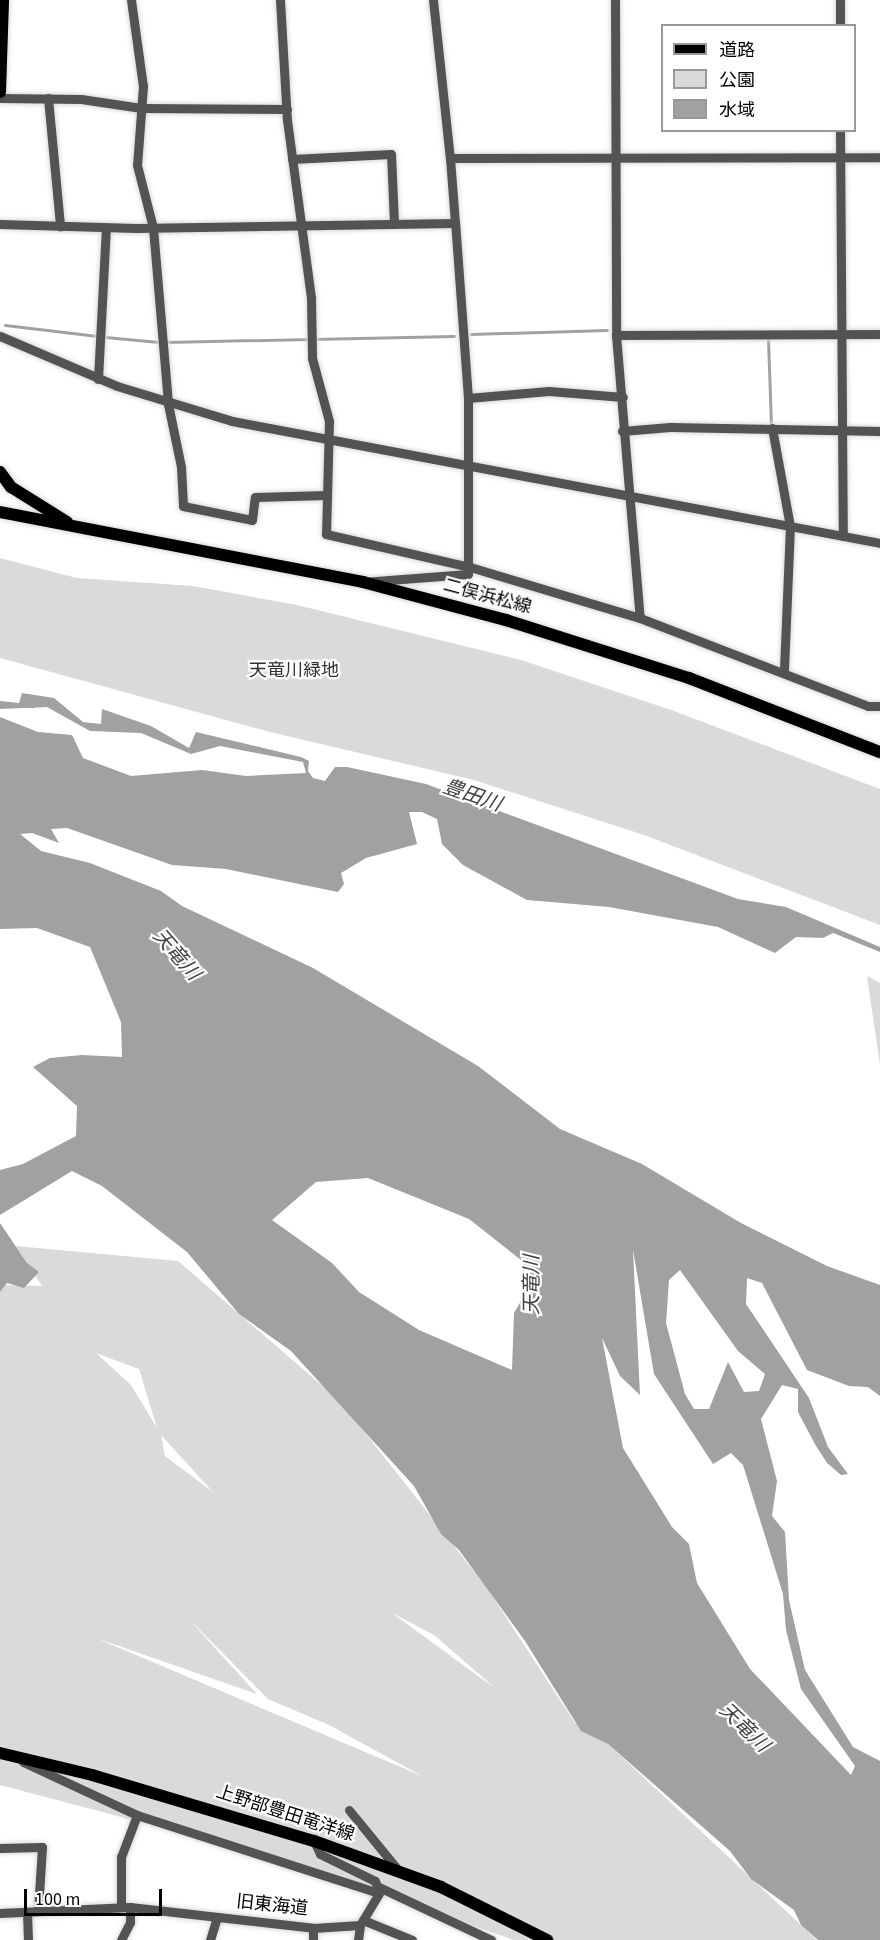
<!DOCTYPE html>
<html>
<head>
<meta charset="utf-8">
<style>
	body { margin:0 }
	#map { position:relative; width:880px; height:1940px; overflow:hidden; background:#fff; font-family:"Source Sans 3","Noto Sans JP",sans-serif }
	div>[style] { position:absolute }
	.green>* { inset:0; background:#dadada }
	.water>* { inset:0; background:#a1a1a1 }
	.stream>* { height:3px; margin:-1.5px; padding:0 1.5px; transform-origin:1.5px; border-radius:1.5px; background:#a1a1a1 }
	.roads { filter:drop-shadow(0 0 2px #dbdbdb) drop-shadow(0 0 2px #dbdbdb) }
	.minor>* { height:9px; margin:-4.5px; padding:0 4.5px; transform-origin:4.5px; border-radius:4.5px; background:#535353 }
	.major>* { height:12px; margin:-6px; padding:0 6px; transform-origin:6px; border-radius:6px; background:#000 }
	span { translate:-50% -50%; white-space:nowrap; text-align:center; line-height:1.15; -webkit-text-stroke:4.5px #fff; paint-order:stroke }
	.street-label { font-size:18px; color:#000 }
	.park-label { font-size:18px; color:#313131 }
	.water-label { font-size:20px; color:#424242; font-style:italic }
	.legend { position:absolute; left:661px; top:24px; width:195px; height:108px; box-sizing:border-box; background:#fff; border:2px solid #999; margin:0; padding:8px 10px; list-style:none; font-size:18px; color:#000 }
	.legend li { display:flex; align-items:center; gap:12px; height:30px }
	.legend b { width:30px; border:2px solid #999 }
	.scale { position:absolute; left:24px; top:1889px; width:138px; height:27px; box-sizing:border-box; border:3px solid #000; border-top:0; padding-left:8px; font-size:18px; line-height:21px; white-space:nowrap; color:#000; -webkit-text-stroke:4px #fff; paint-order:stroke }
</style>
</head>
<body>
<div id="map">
	<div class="green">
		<i style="clip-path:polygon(0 558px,77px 578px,193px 586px,297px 605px,521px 660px,674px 711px,880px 789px,880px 925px,644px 835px,474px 780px,270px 732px,0 658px)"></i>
		<i style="clip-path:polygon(867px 976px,880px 983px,880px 1065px)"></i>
		<i style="clip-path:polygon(evenodd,16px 1246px,178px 1261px,341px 1402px,487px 1588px,575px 1723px,608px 1744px,817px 1940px,514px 1940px,277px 1858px,0 1785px,0 1285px,42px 1286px,16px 1246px,96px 1353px,139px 1369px,157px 1428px,131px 1385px,96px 1353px,16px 1246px,161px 1435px,213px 1492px,165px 1456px,161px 1435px,16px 1246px,392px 1613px,434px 1635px,494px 1687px,485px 1681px,392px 1613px,16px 1246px,186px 1616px,268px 1699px,329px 1725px,422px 1776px,96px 1638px,257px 1694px,186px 1616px)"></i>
	</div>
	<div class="water">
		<i style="clip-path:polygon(evenodd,22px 693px,54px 698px,83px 722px,101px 724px,102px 709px,151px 726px,189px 748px,196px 732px,301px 757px,309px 761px,308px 771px,313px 778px,325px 781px,335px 767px,347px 767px,426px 784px,738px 899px,786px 907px,880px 947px,880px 952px,833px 933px,823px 938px,796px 937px,775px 953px,718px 927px,609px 907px,527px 900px,463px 865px,442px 844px,437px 819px,422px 812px,409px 812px,417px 844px,366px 858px,341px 873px,344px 884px,338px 892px,226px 869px,172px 865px,67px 828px,51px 829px,59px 843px,32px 833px,20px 834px,41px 851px,90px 863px,161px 891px,182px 906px,313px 968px,478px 1066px,560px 1129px,642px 1164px,741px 1223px,827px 1266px,880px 1285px,880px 1396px,868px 1387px,849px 1386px,807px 1370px,762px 1283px,747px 1278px,746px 1304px,809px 1398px,828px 1447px,848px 1474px,841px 1475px,827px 1463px,816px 1446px,798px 1412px,798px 1389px,782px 1385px,761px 1419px,777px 1481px,772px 1516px,785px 1532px,789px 1600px,805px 1670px,853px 1747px,880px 1761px,880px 1940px,818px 1940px,801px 1925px,794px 1910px,751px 1879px,730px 1851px,608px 1744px,581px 1731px,525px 1641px,459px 1550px,441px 1534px,414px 1486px,291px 1351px,239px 1314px,187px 1252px,102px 1186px,72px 1171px,0 1215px,0 1170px,23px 1164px,76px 1136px,77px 1106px,33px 1067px,50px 1058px,82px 1055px,122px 1057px,121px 1022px,90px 947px,37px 928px,0 929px,0 717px,38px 732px,72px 735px,83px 758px,131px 776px,202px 770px,246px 776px,306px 773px,303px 762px,220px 746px,191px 754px,141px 733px,90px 731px,47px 707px,0 709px,0 701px,19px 703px,22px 693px,368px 1178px,469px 1219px,521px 1260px,527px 1291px,514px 1313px,512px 1370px,419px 1330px,359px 1292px,332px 1263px,272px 1220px,316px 1182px,368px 1178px,22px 693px,633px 1250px,654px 1374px,713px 1464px,731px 1453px,743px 1465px,783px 1594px,786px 1630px,801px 1689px,855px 1766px,851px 1775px,750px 1669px,697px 1583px,689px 1544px,672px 1527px,623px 1448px,602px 1338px,620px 1376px,640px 1395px,633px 1250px,22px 693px,680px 1270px,738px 1351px,765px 1374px,759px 1391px,744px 1392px,728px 1362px,709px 1409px,694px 1409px,685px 1394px,666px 1323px,669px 1280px,680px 1270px)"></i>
		<i style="clip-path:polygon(0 1223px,27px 1263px,39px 1272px,24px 1288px,7px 1283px,0 1292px)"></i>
	</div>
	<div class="stream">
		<i style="left:5px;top:325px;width:93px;rotate:6.8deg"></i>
		<i style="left:471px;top:334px;width:136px;rotate:-1.7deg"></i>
		<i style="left:105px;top:337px;width:54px;rotate:5.3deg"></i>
		<i style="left:768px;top:339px;width:84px;rotate:88deg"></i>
		<i style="left:165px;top:342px;width:289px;rotate:-1.2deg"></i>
	</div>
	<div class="roads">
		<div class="minor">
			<i style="left:131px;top:0;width:87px;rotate:82.1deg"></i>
			<i style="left:143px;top:86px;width:79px;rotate:94.3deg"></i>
			<i style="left:137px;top:165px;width:65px;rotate:75.7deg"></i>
			<i style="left:153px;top:228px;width:177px;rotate:85.1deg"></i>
			<i style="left:168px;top:404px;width:64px;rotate:78.3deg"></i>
			<i style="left:181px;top:467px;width:39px;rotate:87deg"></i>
			<i style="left:183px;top:506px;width:70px;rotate:11.5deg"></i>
			<i style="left:252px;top:520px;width:23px;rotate:-83deg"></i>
			<i style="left:255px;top:497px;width:72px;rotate:-1.6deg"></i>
			<i style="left:280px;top:0;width:120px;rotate:86.7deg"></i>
			<i style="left:287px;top:120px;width:180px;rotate:82.3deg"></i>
			<i style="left:311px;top:298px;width:60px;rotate:89deg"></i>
			<i style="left:312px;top:358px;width:65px;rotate:74.9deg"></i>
			<i style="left:329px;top:421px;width:113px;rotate:91.5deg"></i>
			<i style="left:326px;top:534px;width:148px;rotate:12.9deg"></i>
			<i style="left:470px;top:567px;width:177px;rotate:16.7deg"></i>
			<i style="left:640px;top:618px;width:244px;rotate:21.1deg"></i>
			<i style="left:868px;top:706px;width:12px"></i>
			<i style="left:433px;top:0;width:159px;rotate:83.9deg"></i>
			<i style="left:615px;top:0;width:335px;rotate:89.8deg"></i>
			<i style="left:616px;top:335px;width:284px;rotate:85.2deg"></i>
			<i style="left:840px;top:0;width:26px;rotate:90deg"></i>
			<i style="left:0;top:98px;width:81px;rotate:0.7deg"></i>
			<i style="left:81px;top:99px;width:61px;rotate:8.5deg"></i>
			<i style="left:141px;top:108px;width:146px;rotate:0.4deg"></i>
			<i style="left:48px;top:98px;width:129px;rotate:84.6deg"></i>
			<i style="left:840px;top:130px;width:406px;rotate:89.6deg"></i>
			<i style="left:292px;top:159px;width:99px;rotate:-2.9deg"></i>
			<i style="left:391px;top:154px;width:70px;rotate:87.5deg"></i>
			<i style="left:0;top:224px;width:136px;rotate:1.7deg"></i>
			<i style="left:136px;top:228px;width:319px;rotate:-0.9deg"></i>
			<i style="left:455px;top:223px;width:65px;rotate:-94.4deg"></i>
			<i style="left:450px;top:158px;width:430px;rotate:-0.1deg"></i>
			<i style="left:616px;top:335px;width:264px;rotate:-0.2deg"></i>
			<i style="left:0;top:336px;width:127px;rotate:23.1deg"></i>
			<i style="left:117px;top:386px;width:120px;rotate:16.9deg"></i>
			<i style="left:232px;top:421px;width:659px;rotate:10.66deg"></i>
			<i style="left:98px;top:379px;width:152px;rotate:-87deg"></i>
			<i style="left:468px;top:398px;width:81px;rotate:-4.9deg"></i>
			<i style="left:549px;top:391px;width:74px;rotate:4.6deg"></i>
			<i style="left:772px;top:428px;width:100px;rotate:79.6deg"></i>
			<i style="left:790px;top:526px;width:145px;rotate:92.4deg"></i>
			<i style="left:622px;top:431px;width:48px;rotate:-4.8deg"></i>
			<i style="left:670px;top:427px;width:210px;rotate:1.1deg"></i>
			<i style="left:363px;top:582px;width:105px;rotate:-4.4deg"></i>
			<i style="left:468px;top:574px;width:176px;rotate:-90deg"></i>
			<i style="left:468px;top:398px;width:175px;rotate:-94.2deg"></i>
			<i style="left:23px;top:1762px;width:126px;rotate:24.9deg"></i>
			<i style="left:137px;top:1815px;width:254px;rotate:17.9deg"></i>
			<i style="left:349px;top:1810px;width:79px;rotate:50.7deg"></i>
			<i style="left:314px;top:1841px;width:14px;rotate:65deg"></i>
			<i style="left:320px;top:1854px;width:61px;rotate:26.1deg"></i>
			<i style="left:375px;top:1881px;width:11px;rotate:68deg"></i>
			<i style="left:0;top:1848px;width:42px;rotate:-1.4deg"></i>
			<i style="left:42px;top:1847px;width:64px;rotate:93.6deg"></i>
			<i style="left:379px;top:1887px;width:124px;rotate:25.3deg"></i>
			<i style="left:121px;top:1907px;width:50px;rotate:-90deg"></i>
			<i style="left:121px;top:1857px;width:45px;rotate:-69.1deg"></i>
			<i style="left:27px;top:1912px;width:28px;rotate:88deg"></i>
			<i style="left:0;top:1913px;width:130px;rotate:-2.6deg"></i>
			<i style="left:130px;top:1907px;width:184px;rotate:6.5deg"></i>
			<i style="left:313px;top:1928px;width:47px;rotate:-3.7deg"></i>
			<i style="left:363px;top:1920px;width:53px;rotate:22.2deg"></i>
			<i style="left:313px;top:1928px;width:12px;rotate:90deg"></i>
			<i style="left:121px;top:1940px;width:20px;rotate:-63deg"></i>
			<i style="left:130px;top:1922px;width:15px;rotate:-90deg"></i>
			<i style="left:210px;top:1940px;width:24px;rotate:-73deg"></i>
			<i style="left:358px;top:1940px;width:15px;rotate:-82deg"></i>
			<i style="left:360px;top:1925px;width:37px;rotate:-59deg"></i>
		</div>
		<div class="major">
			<i style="left:0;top:92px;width:92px;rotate:-88.1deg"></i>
			<i style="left:0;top:472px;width:19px;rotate:54deg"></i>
			<i style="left:11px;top:487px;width:66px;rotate:32deg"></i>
			<i style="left:0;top:512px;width:370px;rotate:10.9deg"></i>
			<i style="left:363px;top:582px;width:148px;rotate:14.9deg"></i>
			<i style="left:506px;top:620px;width:192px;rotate:17.6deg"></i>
			<i style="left:689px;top:678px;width:205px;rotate:21.2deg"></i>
			<i style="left:0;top:1753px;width:95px;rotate:13.4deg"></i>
			<i style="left:92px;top:1775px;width:232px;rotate:16.6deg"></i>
			<i style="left:314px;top:1841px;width:135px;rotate:19.9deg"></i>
			<i style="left:441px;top:1887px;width:119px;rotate:26.6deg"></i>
		</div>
	</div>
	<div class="street-label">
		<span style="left:487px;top:597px;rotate:15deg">二俣浜松線</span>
		<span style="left:285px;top:1814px;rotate:18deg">上野部豊田竜洋線</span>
		<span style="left:272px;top:1906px;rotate:6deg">旧東海道</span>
	</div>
	<div class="park-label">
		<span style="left:294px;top:671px">天竜川緑地</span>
	</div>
	<div class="water-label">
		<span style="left:472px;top:796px;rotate:19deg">豊田川</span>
		<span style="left:176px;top:955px;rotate:49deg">天竜川</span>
		<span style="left:532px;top:1285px;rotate:-90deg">天竜川</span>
		<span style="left:744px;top:1728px;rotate:44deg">天竜川</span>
	</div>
	<ul class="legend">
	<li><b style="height:8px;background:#000"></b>道路</li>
	<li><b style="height:16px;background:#dadada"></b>公園</li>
	<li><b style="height:16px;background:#a1a1a1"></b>水域</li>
	</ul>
	<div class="scale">100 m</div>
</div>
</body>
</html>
